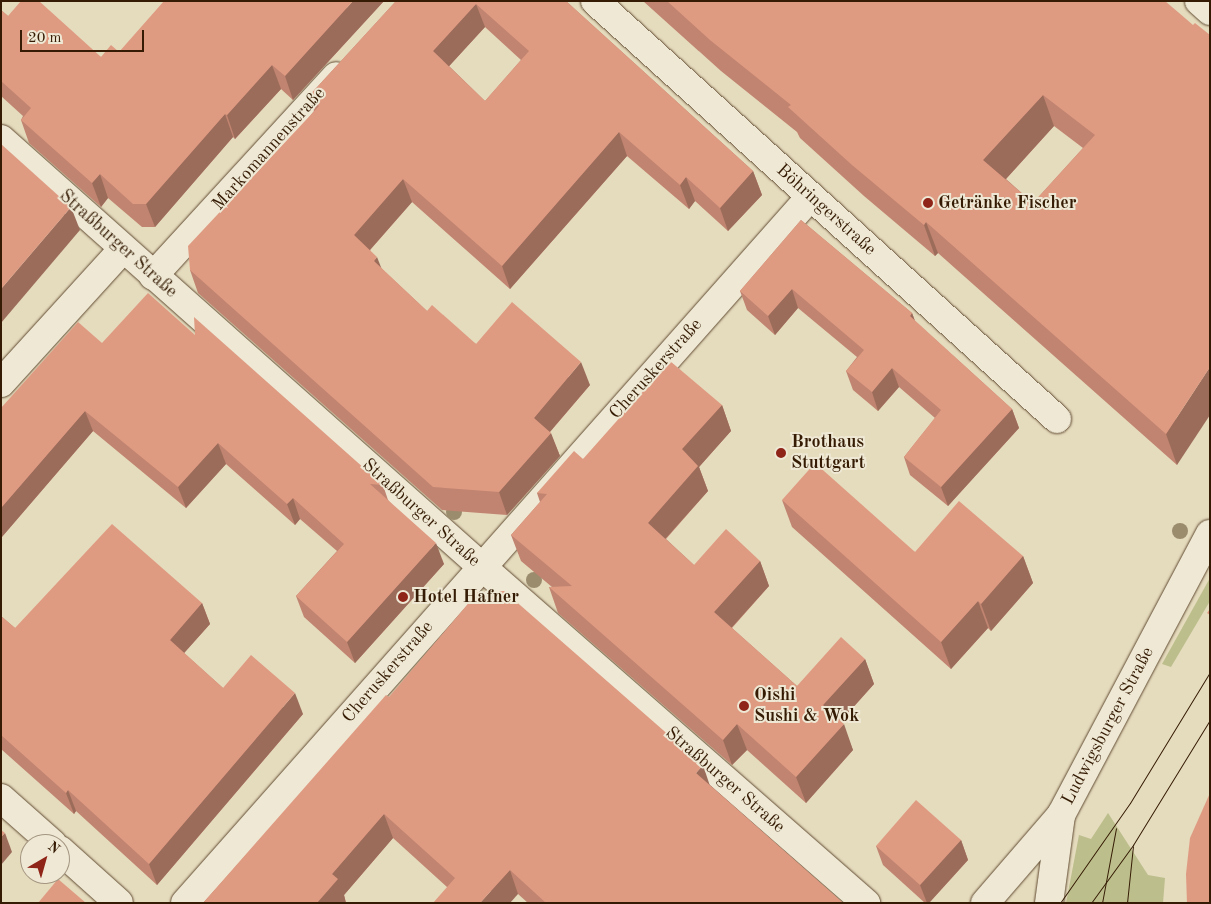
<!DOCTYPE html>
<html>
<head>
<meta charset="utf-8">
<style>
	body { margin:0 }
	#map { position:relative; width:1211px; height:904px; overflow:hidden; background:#e5dbbd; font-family:"Old Standard TT",serif }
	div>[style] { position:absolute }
	.green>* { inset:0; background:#bcbe8c }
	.roads { filter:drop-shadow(0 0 1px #614b32) drop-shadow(0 0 1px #614b32) }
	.minor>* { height:28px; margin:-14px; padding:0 14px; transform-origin:14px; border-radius:14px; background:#eee8d4 }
	.secondary>* { height:28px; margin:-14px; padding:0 14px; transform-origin:14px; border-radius:14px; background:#eee8d4 }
	.tram>* { height:1px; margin:-0.5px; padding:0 0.5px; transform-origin:0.5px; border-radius:0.5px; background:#351b04 }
	.trees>* { width:16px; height:16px; margin:-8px; border-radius:50%; background:#9b8c6e }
	.wall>* { inset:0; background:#c08470 }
	.shaded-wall>* { inset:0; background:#9c6c5b }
	.building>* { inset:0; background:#df9a82 }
	.dots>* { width:14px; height:14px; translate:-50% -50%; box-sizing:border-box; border:2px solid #eee8d4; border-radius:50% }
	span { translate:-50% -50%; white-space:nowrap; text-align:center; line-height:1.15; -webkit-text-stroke:4px #eee8d4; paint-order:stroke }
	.street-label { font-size:18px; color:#351b04 }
	.poi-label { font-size:18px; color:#351b04; font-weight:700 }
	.left { translate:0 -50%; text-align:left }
	.frame { position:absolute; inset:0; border:2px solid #351b04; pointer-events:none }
	.north { position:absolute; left:20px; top:834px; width:50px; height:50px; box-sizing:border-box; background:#eee8d4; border:1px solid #a49681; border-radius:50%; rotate:38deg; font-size:14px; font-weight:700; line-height:20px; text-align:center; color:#351b04 }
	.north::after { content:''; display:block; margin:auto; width:18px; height:22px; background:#8f2418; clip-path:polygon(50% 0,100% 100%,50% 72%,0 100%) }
	.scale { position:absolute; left:20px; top:30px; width:124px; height:22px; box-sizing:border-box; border:2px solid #351b04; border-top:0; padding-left:6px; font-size:15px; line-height:18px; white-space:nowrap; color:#351b04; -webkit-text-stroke:4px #eee8d4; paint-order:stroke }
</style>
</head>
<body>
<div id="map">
	<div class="green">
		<i style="clip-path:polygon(1210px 578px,1210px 601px,1171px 667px,1162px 664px)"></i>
		<i style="clip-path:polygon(1108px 813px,1148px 875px,1165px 878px,1163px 903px,1066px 903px,1079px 835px,1091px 839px)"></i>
	</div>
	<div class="roads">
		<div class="minor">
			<i style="left:595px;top:1px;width:623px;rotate:42.14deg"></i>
			<i style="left:1199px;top:1px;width:15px;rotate:42deg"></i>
			<i style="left:1px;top:139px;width:642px;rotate:41.66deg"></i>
			<i style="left:481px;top:566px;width:512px;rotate:41.2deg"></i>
			<i style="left:153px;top:276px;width:271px;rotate:-47.5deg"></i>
			<i style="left:1px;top:383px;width:181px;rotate:-47.7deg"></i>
			<i style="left:1px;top:798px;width:69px;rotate:41.5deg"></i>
			<i style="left:60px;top:850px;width:79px;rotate:41.9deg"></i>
			<i style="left:185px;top:903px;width:944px;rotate:-48.48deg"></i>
		</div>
		<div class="secondary">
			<i style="left:985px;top:903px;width:116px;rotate:-49.2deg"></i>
			<i style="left:1061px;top:815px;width:318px;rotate:-62.1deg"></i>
			<i style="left:1049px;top:903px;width:89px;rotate:-82.2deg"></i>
		</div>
	</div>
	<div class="tram">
		<i style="left:1060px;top:903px;width:122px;rotate:-55deg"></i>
		<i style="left:1130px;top:803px;width:153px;rotate:-58.6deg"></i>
		<i style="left:1091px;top:903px;width:72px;rotate:-54.1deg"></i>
		<i style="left:1133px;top:845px;width:147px;rotate:-58.4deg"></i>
		<i style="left:1102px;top:903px;width:76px;rotate:-79.4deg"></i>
		<i style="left:1127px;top:903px;width:57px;rotate:-84deg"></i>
	</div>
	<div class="trees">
		<i style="left:454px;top:512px"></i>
		<i style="left:1180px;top:531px"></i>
		<i style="left:534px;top:580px"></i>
	</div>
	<div class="wall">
		<i style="clip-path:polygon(384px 1px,293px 100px,281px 89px,235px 139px,233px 137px,155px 227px,142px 227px,108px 198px,101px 207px,29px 143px,21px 120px,23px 116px,1px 96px,1px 10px,8px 16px,101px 57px,119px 52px)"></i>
		<i style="clip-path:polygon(evenodd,396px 1px,566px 1px,753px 171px,762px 195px,728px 231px,695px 201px,689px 209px,627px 156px,510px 289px,412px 202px,370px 250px,381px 268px,427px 311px,476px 344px,590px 385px,550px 432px,560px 456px,507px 515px,442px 510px,198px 293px,190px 270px,314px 111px,308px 97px,396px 1px,485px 27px,521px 60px,485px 101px,449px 66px,485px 27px)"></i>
		<i style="clip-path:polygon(evenodd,643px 1px,1165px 1px,1177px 465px,938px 253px,935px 256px,864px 196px,800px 138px,797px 132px,721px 71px,643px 1px,1054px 126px,1083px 148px,1033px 203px,1006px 179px,1054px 126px)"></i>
		<i style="clip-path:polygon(801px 220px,912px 313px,915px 321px,1012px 409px,1019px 428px,948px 506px,910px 475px,904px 457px,935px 418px,899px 387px,878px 411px,853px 390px,846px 371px,857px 357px,798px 308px,775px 335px,747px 310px,740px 291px)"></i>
		<i style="clip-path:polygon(195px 335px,383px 485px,388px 500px,444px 564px,355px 663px,304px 617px,296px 596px,337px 551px,300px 519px,295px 525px,226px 464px,186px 508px,93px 431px,1px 538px,1px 408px,102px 343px)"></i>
		<i style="clip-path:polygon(722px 405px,731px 431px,699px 467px,708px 491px,666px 539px,694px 565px,760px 561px,769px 586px,732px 628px,797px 686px,865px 659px,874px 684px,841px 721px,853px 750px,806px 803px,747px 750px,732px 765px,558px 613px,549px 587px,552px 587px,521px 561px,511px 535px,540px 502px,537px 493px,583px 459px)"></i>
		<i style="clip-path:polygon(782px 500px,915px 552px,1023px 556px,1033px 583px,991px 631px,988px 628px,951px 669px,792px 527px)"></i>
		<i style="clip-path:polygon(202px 603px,210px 624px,184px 653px,223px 688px,303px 714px,157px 885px,76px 811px,74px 814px,1px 749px,1px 616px,15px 628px)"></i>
		<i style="clip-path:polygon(389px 697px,711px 786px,843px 903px,528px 903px,518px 894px,447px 887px,393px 838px,344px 895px,346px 903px,203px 903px)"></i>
		<i style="clip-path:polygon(961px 840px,968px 860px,929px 903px,925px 903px,883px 865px,876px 846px)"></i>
	</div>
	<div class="shaded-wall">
		<i style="clip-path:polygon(353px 1px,384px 1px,293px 100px,285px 76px)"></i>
		<i style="clip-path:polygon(476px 4px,485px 27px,441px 75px,433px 51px)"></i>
		<i style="clip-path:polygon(272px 65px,281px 89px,235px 139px,227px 115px)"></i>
		<i style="clip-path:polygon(1043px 95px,1054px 126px,995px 191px,983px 160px)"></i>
		<i style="clip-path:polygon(225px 114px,233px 137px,155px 227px,146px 204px)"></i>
		<i style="clip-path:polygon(619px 132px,627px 156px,510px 289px,502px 266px)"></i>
		<i style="clip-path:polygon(753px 171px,762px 195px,728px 231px,720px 208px)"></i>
		<i style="clip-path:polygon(100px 174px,108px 198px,101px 207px,92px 183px)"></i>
		<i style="clip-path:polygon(686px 177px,695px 201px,689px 209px,680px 185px)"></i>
		<i style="clip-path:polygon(403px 179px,412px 202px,362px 259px,354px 235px)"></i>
		<i style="clip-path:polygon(71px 207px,80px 230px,1px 323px,1px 289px)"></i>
		<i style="clip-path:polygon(926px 222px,938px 253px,935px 256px,924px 225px)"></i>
		<i style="clip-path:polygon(377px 257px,386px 280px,374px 261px)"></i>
		<i style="clip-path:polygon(792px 289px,798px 308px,775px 335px,768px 316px)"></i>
		<i style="clip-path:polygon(912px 313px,919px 332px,910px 316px)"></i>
		<i style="clip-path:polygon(581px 362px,590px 385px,542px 441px,534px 418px)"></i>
		<i style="clip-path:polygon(1210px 367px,1210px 415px,1177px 465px,1166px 434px)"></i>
		<i style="clip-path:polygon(892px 368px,899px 387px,878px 411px,872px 392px)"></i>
		<i style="clip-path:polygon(722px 405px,731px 431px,699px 467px,708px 491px,657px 548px,648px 523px,682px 449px)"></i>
		<i style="clip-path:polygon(1012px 409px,1019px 428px,948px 506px,941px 487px)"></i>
		<i style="clip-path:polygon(85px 411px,93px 431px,1px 538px,1px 508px)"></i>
		<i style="clip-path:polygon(551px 433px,560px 456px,507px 515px,499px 492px)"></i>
		<i style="clip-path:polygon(218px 443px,226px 464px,186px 508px,178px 487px)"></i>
		<i style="clip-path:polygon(293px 498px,300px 519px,295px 525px,287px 504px)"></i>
		<i style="clip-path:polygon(436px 543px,444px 564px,355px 663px,347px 642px)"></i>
		<i style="clip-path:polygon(1023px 556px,1033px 583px,991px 631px,981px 604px)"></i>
		<i style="clip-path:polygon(760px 561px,769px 586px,723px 637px,714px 612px)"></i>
		<i style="clip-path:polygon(978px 601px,988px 628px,951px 669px,941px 642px)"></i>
		<i style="clip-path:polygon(202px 603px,210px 624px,177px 661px,170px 640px)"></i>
		<i style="clip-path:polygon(865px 659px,874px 684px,832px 731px,823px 705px)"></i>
		<i style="clip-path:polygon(295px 693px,303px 714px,157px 885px,149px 864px)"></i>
		<i style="clip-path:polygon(737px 724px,747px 750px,732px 765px,723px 740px)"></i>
		<i style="clip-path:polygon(844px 724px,853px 750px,806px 803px,796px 777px)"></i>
		<i style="clip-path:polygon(703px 765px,711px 789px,696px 773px)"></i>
		<i style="clip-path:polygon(68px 790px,76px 811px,74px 814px,66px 793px)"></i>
		<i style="clip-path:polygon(384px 814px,393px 838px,344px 895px,346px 903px,317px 903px,332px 874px)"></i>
		<i style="clip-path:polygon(5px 833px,12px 852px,1px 865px,1px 837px)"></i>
		<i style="clip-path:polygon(961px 840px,968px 860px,929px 903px,927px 903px,920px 885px)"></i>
		<i style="clip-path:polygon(510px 870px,518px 894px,510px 903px,480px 903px)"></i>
	</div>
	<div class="building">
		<i style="clip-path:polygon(21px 1px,39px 1px,101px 57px,111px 45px,119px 52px,164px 1px,353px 1px,285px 76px,272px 65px,227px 115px,225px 114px,146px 204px,133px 204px,100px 174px,92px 183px,21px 120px,31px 108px,1px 81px,1px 10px,8px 16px)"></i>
		<i style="clip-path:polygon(evenodd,396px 1px,566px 1px,753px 171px,720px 208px,686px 177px,680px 185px,619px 132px,502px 266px,403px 179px,354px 235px,377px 257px,374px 261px,427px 311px,432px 305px,476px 344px,512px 302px,581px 362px,534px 418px,551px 433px,499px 492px,433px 487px,190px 270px,188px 246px,319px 106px,308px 97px,396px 1px,476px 4px,529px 51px,485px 101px,433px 51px,476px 4px)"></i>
		<i style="clip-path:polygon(evenodd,667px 1px,1165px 1px,1193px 25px,1195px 23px,1210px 35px,1210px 367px,1166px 434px,926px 222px,924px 225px,852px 165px,788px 107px,791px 105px,710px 40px,667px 1px,1043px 95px,1095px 135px,1033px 203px,983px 160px,1043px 95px)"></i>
		<i style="clip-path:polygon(1px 144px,71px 207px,1px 289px)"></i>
		<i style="clip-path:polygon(801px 220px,912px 313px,910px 316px,1012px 409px,941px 487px,904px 457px,941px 410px,892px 368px,872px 392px,846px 371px,864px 350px,792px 289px,768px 316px,740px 291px)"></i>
		<i style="clip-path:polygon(148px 293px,195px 335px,194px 317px,383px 485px,370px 484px,436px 543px,347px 642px,296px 596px,344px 544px,293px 498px,287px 504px,218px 443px,178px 487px,85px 411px,1px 508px,1px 408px,78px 322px,102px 343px)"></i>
		<i style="clip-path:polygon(670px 361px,722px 405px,682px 449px,698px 466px,648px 523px,694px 565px,726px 529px,760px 561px,714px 612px,797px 686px,841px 637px,865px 659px,823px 705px,844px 724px,796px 777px,737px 724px,723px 740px,549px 587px,572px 586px,511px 535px,547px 494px,537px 493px,574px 451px,583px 459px)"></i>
		<i style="clip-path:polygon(815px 463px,915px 552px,959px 501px,1023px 556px,981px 604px,978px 601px,941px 642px,782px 500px)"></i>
		<i style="clip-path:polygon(112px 524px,202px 603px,170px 640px,223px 688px,251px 655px,295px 693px,149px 864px,68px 790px,66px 793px,1px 735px,1px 616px,15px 628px)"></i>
		<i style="clip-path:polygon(504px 591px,703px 765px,696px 773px,843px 903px,546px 903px,510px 870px,480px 903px,433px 903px,455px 878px,384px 814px,332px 874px,338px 879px,317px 903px,203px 903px,386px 695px,389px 697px,478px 592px)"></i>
		<i style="clip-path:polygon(1210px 609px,1210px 615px,1207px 613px)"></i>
		<i style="clip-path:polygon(1210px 793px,1210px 903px,1187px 903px,1186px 874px,1190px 838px)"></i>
		<i style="clip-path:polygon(916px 800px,961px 840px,920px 885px,876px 846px)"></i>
		<i style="clip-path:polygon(1px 830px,5px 833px,1px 837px)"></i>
		<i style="clip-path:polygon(58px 879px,86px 903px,38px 903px)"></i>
	</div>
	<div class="dots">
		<i style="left:928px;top:203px;background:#8f2418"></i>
		<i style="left:781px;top:453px;background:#8f2418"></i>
		<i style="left:403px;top:597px;background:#8f2418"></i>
		<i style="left:744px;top:706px;background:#8f2418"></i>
	</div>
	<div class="street-label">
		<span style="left:269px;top:149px;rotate:-48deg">Markomannenstraße</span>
		<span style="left:826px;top:210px;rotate:42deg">Böhringerstraße</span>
		<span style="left:118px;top:244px;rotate:42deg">Straßburger Straße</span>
		<span style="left:656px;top:369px;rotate:-48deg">Cheruskerstraße</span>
		<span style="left:421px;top:513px;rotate:42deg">Straßburger Straße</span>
		<span style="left:388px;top:672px;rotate:-49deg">Cheruskerstraße</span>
		<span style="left:1108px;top:726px;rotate:-62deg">Ludwigsburger Straße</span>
		<span style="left:725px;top:780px;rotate:41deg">Straßburger Straße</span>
	</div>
	<div class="poi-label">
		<span class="left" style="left:938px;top:203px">Getränke Fischer</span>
		<span class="left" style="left:791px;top:453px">Brothaus<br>Stuttgart</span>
		<span class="left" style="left:413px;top:597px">Hotel Hafner</span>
		<span class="left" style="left:754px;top:706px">Oishi<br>Sushi &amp; Wok</span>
	</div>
	<div class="frame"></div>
	<div class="north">N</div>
	<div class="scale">20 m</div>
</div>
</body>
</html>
